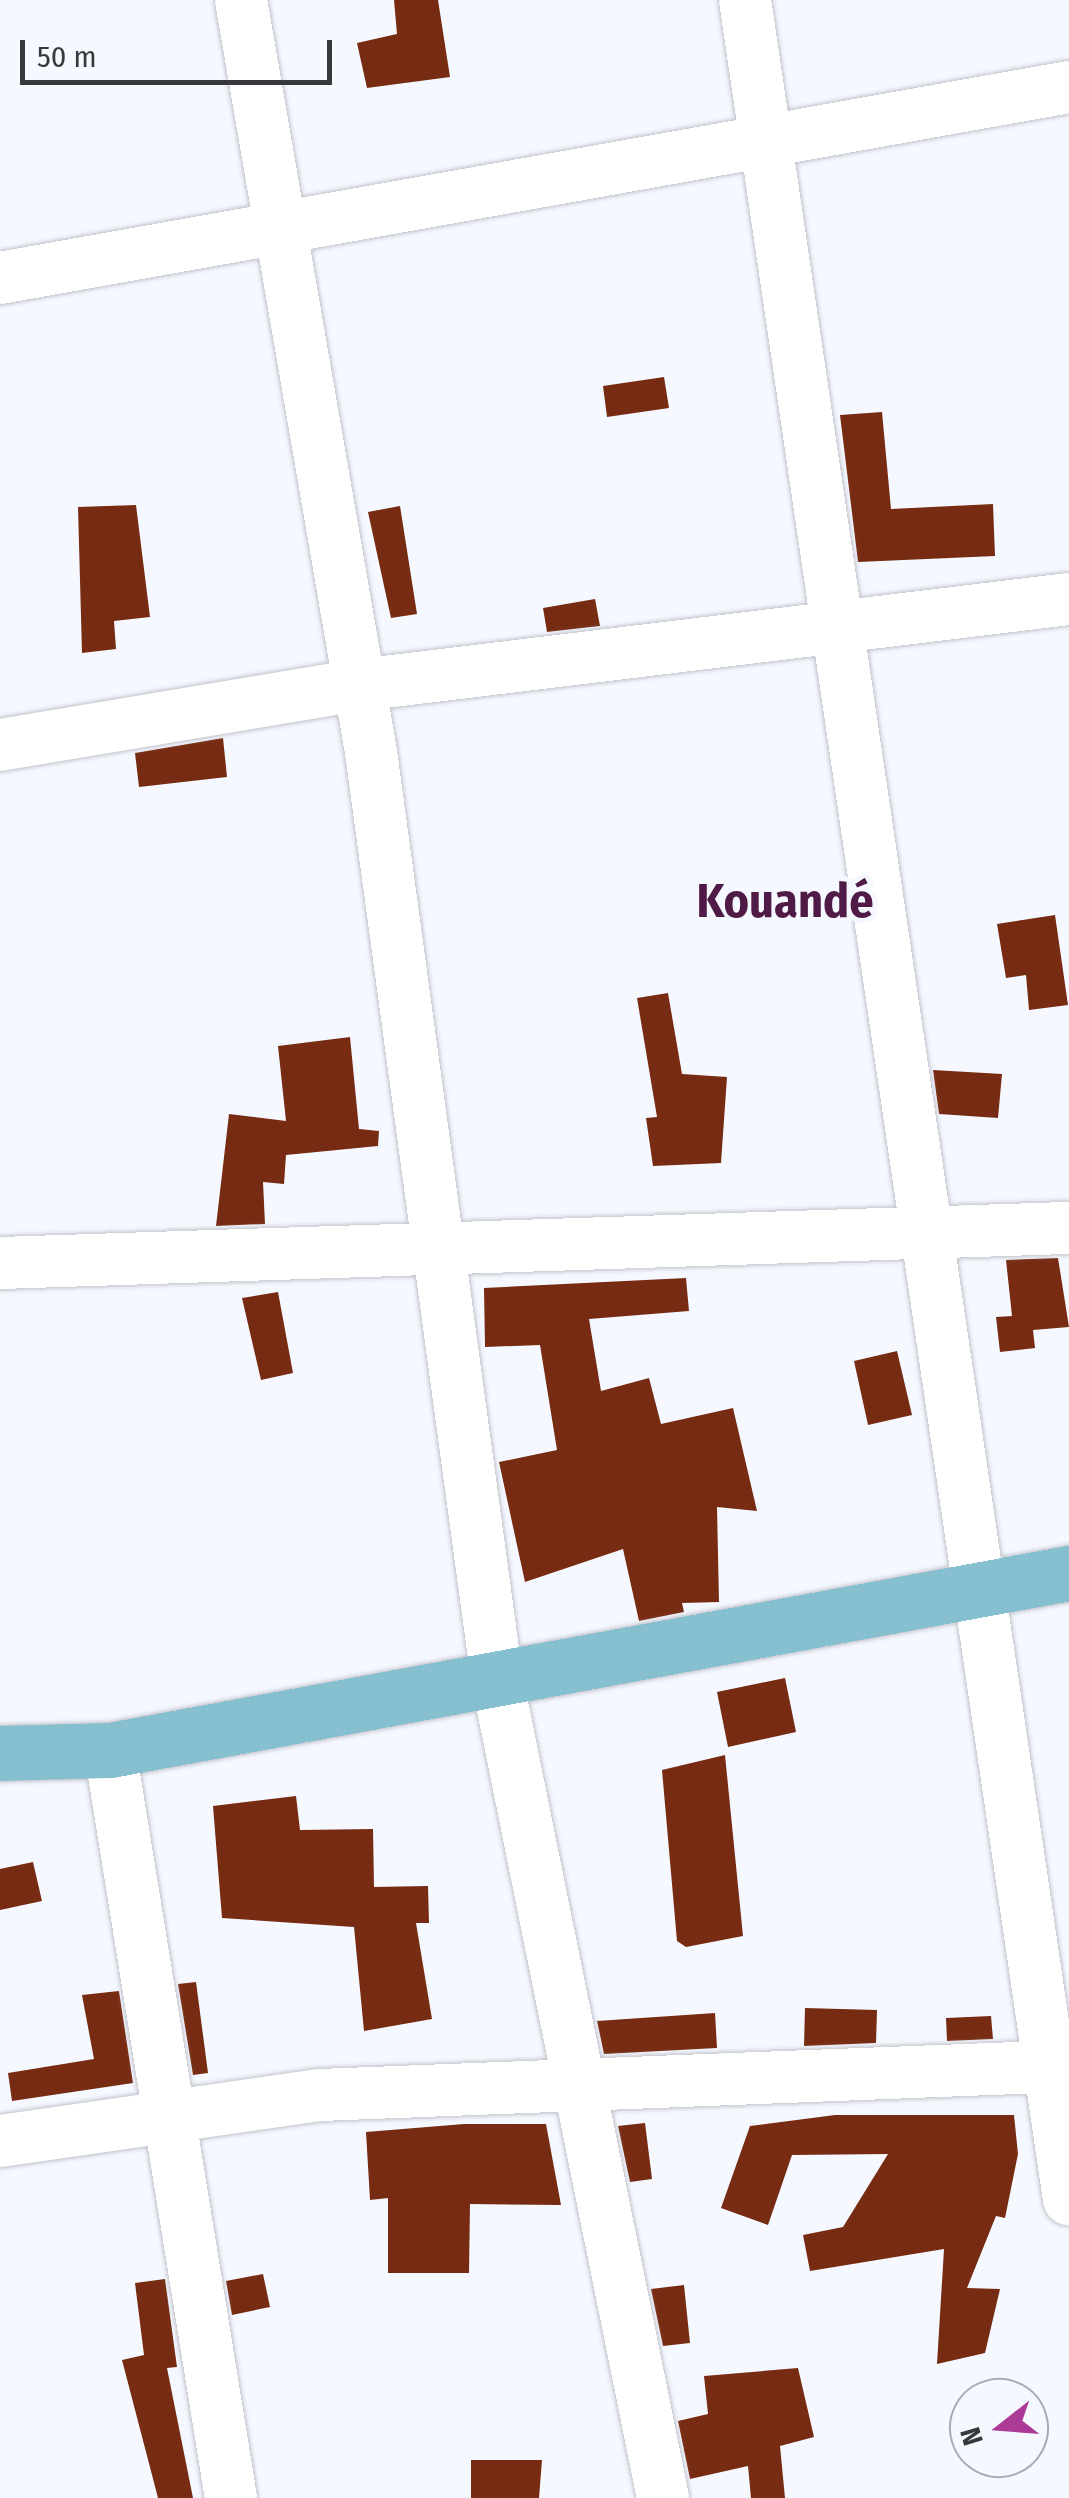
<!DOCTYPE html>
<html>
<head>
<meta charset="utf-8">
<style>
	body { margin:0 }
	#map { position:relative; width:1069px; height:2498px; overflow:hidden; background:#f5f8ff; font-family:"Fira Sans Condensed",sans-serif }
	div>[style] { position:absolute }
	.building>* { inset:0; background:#772b12 }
	.roads { filter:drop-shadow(0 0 2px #c2c4cb) drop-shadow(0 0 2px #c2c4cb) }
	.minor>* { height:52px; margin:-26px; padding:0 26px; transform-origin:26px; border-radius:26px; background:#fff }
	.major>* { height:55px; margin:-27.5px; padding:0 27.5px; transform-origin:27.5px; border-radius:27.5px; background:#86bfcf }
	span { translate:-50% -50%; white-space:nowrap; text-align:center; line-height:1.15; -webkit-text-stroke:10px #f5f8ff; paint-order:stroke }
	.town-label { font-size:48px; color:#501a46; font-weight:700 }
	.north { position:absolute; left:949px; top:2378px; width:100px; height:100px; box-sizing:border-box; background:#f5f8ff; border:2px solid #a9abb1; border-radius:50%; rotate:253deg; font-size:28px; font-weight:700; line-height:40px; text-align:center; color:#37383b }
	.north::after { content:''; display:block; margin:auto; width:35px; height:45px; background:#ac3b97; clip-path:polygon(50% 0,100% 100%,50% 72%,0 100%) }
	.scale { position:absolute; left:20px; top:40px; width:312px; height:45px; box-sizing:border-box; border:5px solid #37383b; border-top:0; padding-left:12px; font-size:30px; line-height:35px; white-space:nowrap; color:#37383b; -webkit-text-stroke:8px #f5f8ff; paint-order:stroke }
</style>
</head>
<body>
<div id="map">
	<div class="building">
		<i style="clip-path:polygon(394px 0,438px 0,450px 77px,367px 88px,357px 43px,397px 34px)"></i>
		<i style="clip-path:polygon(664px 377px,669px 408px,607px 417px,603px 386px)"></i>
		<i style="clip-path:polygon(882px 412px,891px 509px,993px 504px,995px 556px,858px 562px,840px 415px)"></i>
		<i style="clip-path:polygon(136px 505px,150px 617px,114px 621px,116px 649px,82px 653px,78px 507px)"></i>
		<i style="clip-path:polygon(400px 506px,417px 614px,391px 618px,368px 512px)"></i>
		<i style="clip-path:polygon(595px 599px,600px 626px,547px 632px,543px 608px)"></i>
		<i style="clip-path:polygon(223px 738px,227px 777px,139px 787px,135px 753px)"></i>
		<i style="clip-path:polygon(1055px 915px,1068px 1005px,1029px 1010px,1026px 975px,1006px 978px,997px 924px)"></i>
		<i style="clip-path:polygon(668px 993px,682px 1074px,727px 1077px,721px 1163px,653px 1166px,646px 1118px,657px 1117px,637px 998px)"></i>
		<i style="clip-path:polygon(350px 1037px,359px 1129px,379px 1131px,378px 1146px,286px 1155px,284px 1184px,263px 1182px,265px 1224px,216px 1226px,229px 1114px,286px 1121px,278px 1046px)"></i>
		<i style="clip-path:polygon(933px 1070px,1002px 1074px,998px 1118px,939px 1114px)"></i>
		<i style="clip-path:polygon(1058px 1258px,1069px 1327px,1033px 1330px,1035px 1348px,1000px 1352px,996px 1317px,1012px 1316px,1006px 1260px)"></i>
		<i style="clip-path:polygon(686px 1278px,689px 1311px,589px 1319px,601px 1391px,649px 1378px,661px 1424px,733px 1408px,757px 1511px,717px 1507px,719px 1602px,682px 1603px,684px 1612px,639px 1621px,623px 1549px,525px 1582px,499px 1462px,557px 1450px,540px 1345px,485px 1347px,484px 1288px)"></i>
		<i style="clip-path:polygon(278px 1292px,293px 1373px,261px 1380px,242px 1298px)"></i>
		<i style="clip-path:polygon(897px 1351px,912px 1415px,868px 1425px,854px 1361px)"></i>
		<i style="clip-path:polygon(785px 1678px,796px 1732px,728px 1747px,717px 1692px)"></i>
		<i style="clip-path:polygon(725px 1755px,743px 1936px,686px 1947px,677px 1941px,662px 1770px)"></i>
		<i style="clip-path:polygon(296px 1796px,300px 1830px,373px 1829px,374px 1887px,428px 1886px,429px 1923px,416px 1923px,432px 2019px,364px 2031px,354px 1927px,222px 1918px,213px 1806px)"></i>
		<i style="clip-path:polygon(33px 1862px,42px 1901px,0 1910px,0 1869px)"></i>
		<i style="clip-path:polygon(196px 1982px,208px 2073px,193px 2075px,178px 1984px)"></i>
		<i style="clip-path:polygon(119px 1991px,133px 2083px,12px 2101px,8px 2073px,94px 2059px,82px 1995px)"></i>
		<i style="clip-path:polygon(805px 2008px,877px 2010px,876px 2043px,804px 2046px)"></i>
		<i style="clip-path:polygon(715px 2013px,717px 2048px,604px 2054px,597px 2021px)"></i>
		<i style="clip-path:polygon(991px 2016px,993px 2039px,947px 2041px,946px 2018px)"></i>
		<i style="clip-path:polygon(835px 2115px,1014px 2115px,1018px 2154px,1005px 2218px,996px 2216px,967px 2288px,1000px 2289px,985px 2353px,937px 2364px,944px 2249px,810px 2271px,803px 2235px,843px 2227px,888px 2154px,792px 2155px,768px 2225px,721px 2208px,750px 2126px)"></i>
		<i style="clip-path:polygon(645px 2123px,652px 2179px,630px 2182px,618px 2126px)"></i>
		<i style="clip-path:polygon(464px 2124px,546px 2124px,561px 2205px,470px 2204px,469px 2273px,388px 2273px,388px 2198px,370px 2200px,366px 2132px)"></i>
		<i style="clip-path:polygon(263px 2274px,270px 2307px,232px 2315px,226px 2281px)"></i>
		<i style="clip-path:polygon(165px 2279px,177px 2367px,167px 2368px,193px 2498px,158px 2498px,122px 2360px,144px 2355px,135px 2283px)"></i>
		<i style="clip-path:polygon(684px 2285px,690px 2343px,663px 2346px,651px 2289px)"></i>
		<i style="clip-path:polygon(798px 2368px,814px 2437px,780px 2446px,785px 2498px,751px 2498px,748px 2466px,690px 2479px,678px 2421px,708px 2414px,704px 2376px)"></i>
		<i style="clip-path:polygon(471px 2460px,542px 2460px,539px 2498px,471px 2498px)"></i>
	</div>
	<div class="roads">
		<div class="minor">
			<i style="left:241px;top:0;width:763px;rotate:80.19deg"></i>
			<i style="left:371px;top:752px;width:936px;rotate:82.26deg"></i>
			<i style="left:497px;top:1679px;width:836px;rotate:78.54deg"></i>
			<i style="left:745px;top:0;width:2223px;rotate:81.62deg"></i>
			<i style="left:0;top:278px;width:1086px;rotate:-10.13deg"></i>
			<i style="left:0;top:745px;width:365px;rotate:-9.5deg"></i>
			<i style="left:360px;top:685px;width:714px;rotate:-6.92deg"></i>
			<i style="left:0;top:1263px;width:1070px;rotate:-1.88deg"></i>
			<i style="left:110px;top:1750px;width:758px;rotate:80.81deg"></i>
			<i style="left:0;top:2141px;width:323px;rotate:-8.2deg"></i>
			<i style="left:320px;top:2095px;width:750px;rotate:-2.22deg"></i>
		</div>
		<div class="major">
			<i style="left:0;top:1753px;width:110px;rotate:-1.6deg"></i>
			<i style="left:110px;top:1750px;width:975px;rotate:-10.46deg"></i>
		</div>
	</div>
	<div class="town-label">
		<span style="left:785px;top:902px">Kouandé</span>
	</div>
	<div class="north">N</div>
	<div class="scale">50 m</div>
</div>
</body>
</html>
